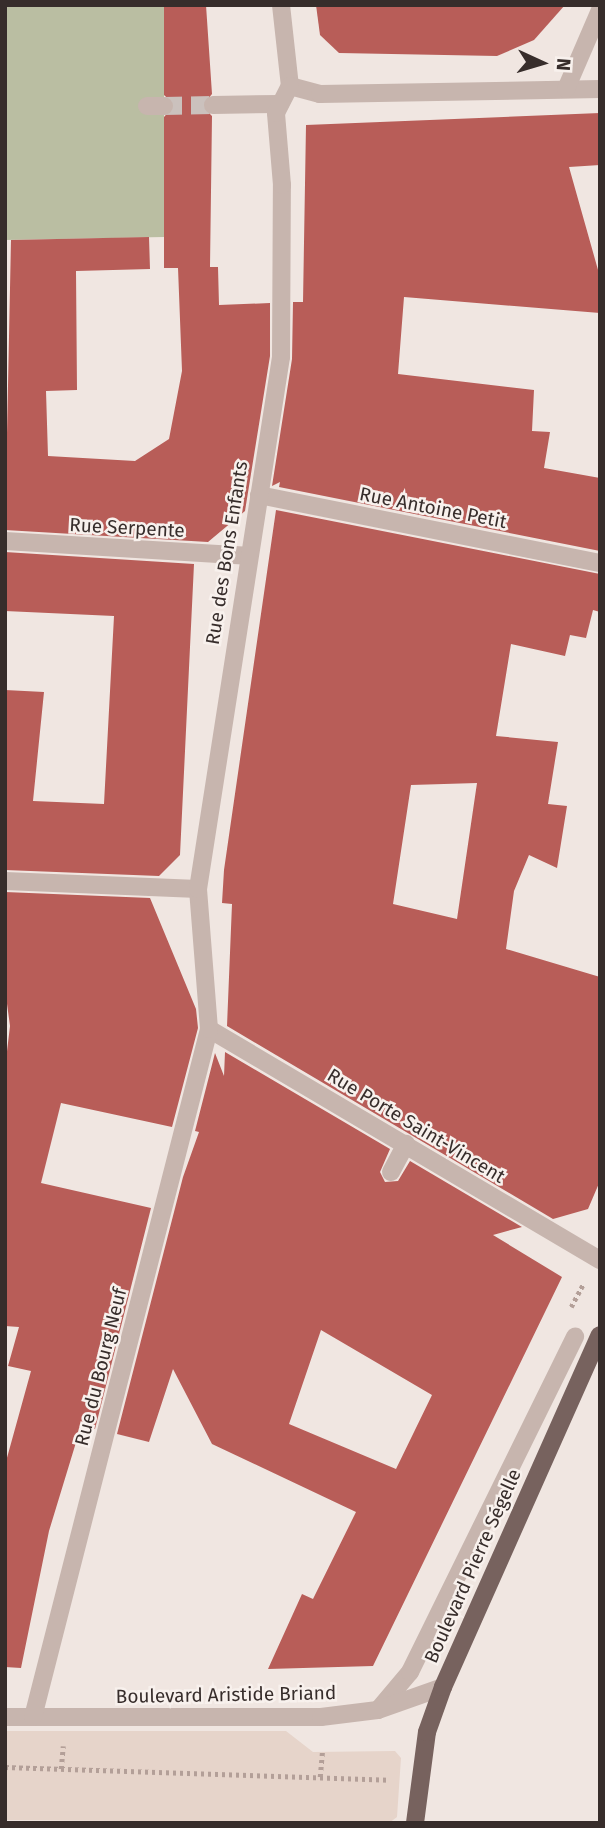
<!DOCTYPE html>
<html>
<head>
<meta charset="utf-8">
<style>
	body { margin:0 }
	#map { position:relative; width:605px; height:1828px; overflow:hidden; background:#f0e6e1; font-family:"Fira Sans",sans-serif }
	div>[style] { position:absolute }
	.green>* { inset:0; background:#babea2 }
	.plaza>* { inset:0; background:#e6d4ca }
	.building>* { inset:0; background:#b85d58 }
	.minor-tunnel>* { height:18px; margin-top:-9px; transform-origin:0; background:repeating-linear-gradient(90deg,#cbc1bd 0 18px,transparent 0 27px) }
	.path>* { height:4.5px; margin-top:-2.25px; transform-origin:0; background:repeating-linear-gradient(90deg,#b39f98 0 3.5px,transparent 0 7px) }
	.minor>* { height:18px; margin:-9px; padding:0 9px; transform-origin:9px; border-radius:9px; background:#c7b5ae }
	.major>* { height:18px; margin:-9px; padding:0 9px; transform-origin:9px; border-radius:9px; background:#77625e }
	span { translate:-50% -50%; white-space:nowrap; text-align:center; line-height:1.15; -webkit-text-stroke:5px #f8f1ed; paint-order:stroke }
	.street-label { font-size:19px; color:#372d2b }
	.frame { position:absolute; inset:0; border:7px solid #372d2b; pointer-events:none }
	.north { position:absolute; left:507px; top:28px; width:70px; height:70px; -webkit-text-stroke:5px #f8f1ed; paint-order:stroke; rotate:94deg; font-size:19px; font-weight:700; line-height:28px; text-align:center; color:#372d2b }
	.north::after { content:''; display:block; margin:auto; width:24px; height:32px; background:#372d2b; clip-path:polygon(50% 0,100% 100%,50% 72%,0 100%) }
</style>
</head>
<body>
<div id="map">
	<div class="green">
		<i style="clip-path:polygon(5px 5px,164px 5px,164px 237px,5px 240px)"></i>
	</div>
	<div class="plaza">
		<i style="clip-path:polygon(5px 1731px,286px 1731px,313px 1752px,395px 1751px,401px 1758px,397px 1817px,389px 1823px,5px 1820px)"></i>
	</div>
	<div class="building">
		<i style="clip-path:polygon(164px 5px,206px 5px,212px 94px,202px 106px,212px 116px,210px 267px,218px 267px,219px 305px,270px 303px,270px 356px,245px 511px,208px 542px,5px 530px,11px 240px,149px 237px,150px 269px,76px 271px,77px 390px,46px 391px,48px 456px,135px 461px,169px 439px,182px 371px,178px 268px,164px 268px,164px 117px,175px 105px,164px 95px)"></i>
		<i style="clip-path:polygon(316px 5px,565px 5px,534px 40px,497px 56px,339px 53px,320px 35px)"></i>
		<i style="clip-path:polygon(600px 113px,600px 165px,569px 167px,600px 277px,600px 313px,404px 297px,398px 374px,534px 390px,532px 431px,550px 432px,544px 468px,600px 478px,600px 551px,279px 487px,280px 482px,272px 486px,292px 359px,293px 302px,303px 302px,306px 125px)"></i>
		<i style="clip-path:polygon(evenodd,276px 510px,600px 574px,600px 612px,593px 610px,586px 638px,570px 635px,565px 656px,511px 644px,496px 736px,558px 742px,548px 804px,567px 806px,557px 868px,529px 855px,514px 891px,506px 949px,600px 977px,600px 1181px,588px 1209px,553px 1219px,227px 1026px,232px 904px,222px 903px,224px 870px,276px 510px,477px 783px,457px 919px,393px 904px,411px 785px,477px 783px)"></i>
		<i style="clip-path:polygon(5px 552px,194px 564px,180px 855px,159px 876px,5px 870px,5px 690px,44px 692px,33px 801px,104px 804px,114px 616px,5px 611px)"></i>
		<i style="clip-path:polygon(5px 892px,150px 898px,196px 1009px,198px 1028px,172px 1127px,61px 1103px,41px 1183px,151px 1208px,95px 1429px,81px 1426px,49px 1531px,21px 1668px,5px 1667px,5px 1465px,31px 1371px,8px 1366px,19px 1327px,5px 1326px,5px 1068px,10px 1026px,5px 989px)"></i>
		<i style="clip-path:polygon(evenodd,225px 1052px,390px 1149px,380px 1172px,385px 1182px,398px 1181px,410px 1161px,522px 1227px,493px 1235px,562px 1277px,373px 1666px,268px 1669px,302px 1594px,313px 1599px,356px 1512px,212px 1444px,173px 1369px,149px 1442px,117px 1434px,183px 1177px,199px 1132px,195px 1131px,215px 1053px,224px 1076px,225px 1052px,321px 1330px,432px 1395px,396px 1469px,289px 1424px,321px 1330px)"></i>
	</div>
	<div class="minor-tunnel">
		<i style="left:164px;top:106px;width:49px;rotate:-1.2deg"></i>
	</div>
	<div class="path">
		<i style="left:571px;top:1307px;width:26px;rotate:-62deg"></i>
		<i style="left:5px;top:1767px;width:384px;rotate:1.9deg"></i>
		<i style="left:61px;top:1769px;width:23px;rotate:-85deg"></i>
		<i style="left:320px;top:1777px;width:25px;rotate:-85deg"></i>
	</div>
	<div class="minor">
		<i style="left:281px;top:5px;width:81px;rotate:83.7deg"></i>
		<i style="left:290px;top:86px;width:31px;rotate:15deg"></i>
		<i style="left:320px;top:94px;width:280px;rotate:-1deg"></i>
		<i style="left:566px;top:89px;width:86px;rotate:-66.7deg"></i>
		<i style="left:213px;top:105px;width:67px;rotate:-0.9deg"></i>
		<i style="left:147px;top:106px;width:17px"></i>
		<i style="left:259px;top:495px;width:348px;rotate:11.3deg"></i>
		<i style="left:5px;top:541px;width:242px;rotate:3.5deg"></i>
		<i style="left:5px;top:881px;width:193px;rotate:2.4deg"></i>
		<i style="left:209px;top:1029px;width:454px;rotate:30.6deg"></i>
		<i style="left:391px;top:1172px;width:32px;rotate:-62deg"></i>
		<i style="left:378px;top:1710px;width:50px;rotate:-49.9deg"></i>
		<i style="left:410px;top:1672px;width:374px;rotate:-63.8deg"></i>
		<i style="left:5px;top:1717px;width:316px"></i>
		<i style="left:321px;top:1717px;width:57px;rotate:-7deg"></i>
		<i style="left:378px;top:1710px;width:69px;rotate:-19.5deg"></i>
		<i style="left:33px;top:1717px;width:710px;rotate:-75.65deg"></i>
		<i style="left:209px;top:1029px;width:140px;rotate:-94.5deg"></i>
		<i style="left:198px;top:889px;width:538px;rotate:-81.13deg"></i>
		<i style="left:281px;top:357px;width:172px;rotate:-89.7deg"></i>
		<i style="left:282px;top:185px;width:72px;rotate:-94.8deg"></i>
		<i style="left:276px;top:113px;width:30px;rotate:-63deg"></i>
	</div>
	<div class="major">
		<i style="left:415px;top:1823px;width:92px;rotate:-82.5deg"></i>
		<i style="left:427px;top:1732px;width:48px;rotate:-70.4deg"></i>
		<i style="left:443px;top:1687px;width:385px;rotate:-66deg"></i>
	</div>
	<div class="street-label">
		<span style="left:433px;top:508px;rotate:11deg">Rue Antoine Petit</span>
		<span style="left:127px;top:528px;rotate:3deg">Rue Serpente</span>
		<span style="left:227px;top:553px;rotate:-81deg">Rue des Bons Enfants</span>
		<span style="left:416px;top:1126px;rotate:31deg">Rue Porte Saint-Vincent</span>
		<span style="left:101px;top:1367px;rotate:-76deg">Rue du Bourg Neuf</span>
		<span style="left:473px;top:1566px;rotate:-66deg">Boulevard Pierre Ségelle</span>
		<span style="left:226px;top:1695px;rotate:-1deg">Boulevard Aristide Briand</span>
	</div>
	<div class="frame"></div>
	<div class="north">N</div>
</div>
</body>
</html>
